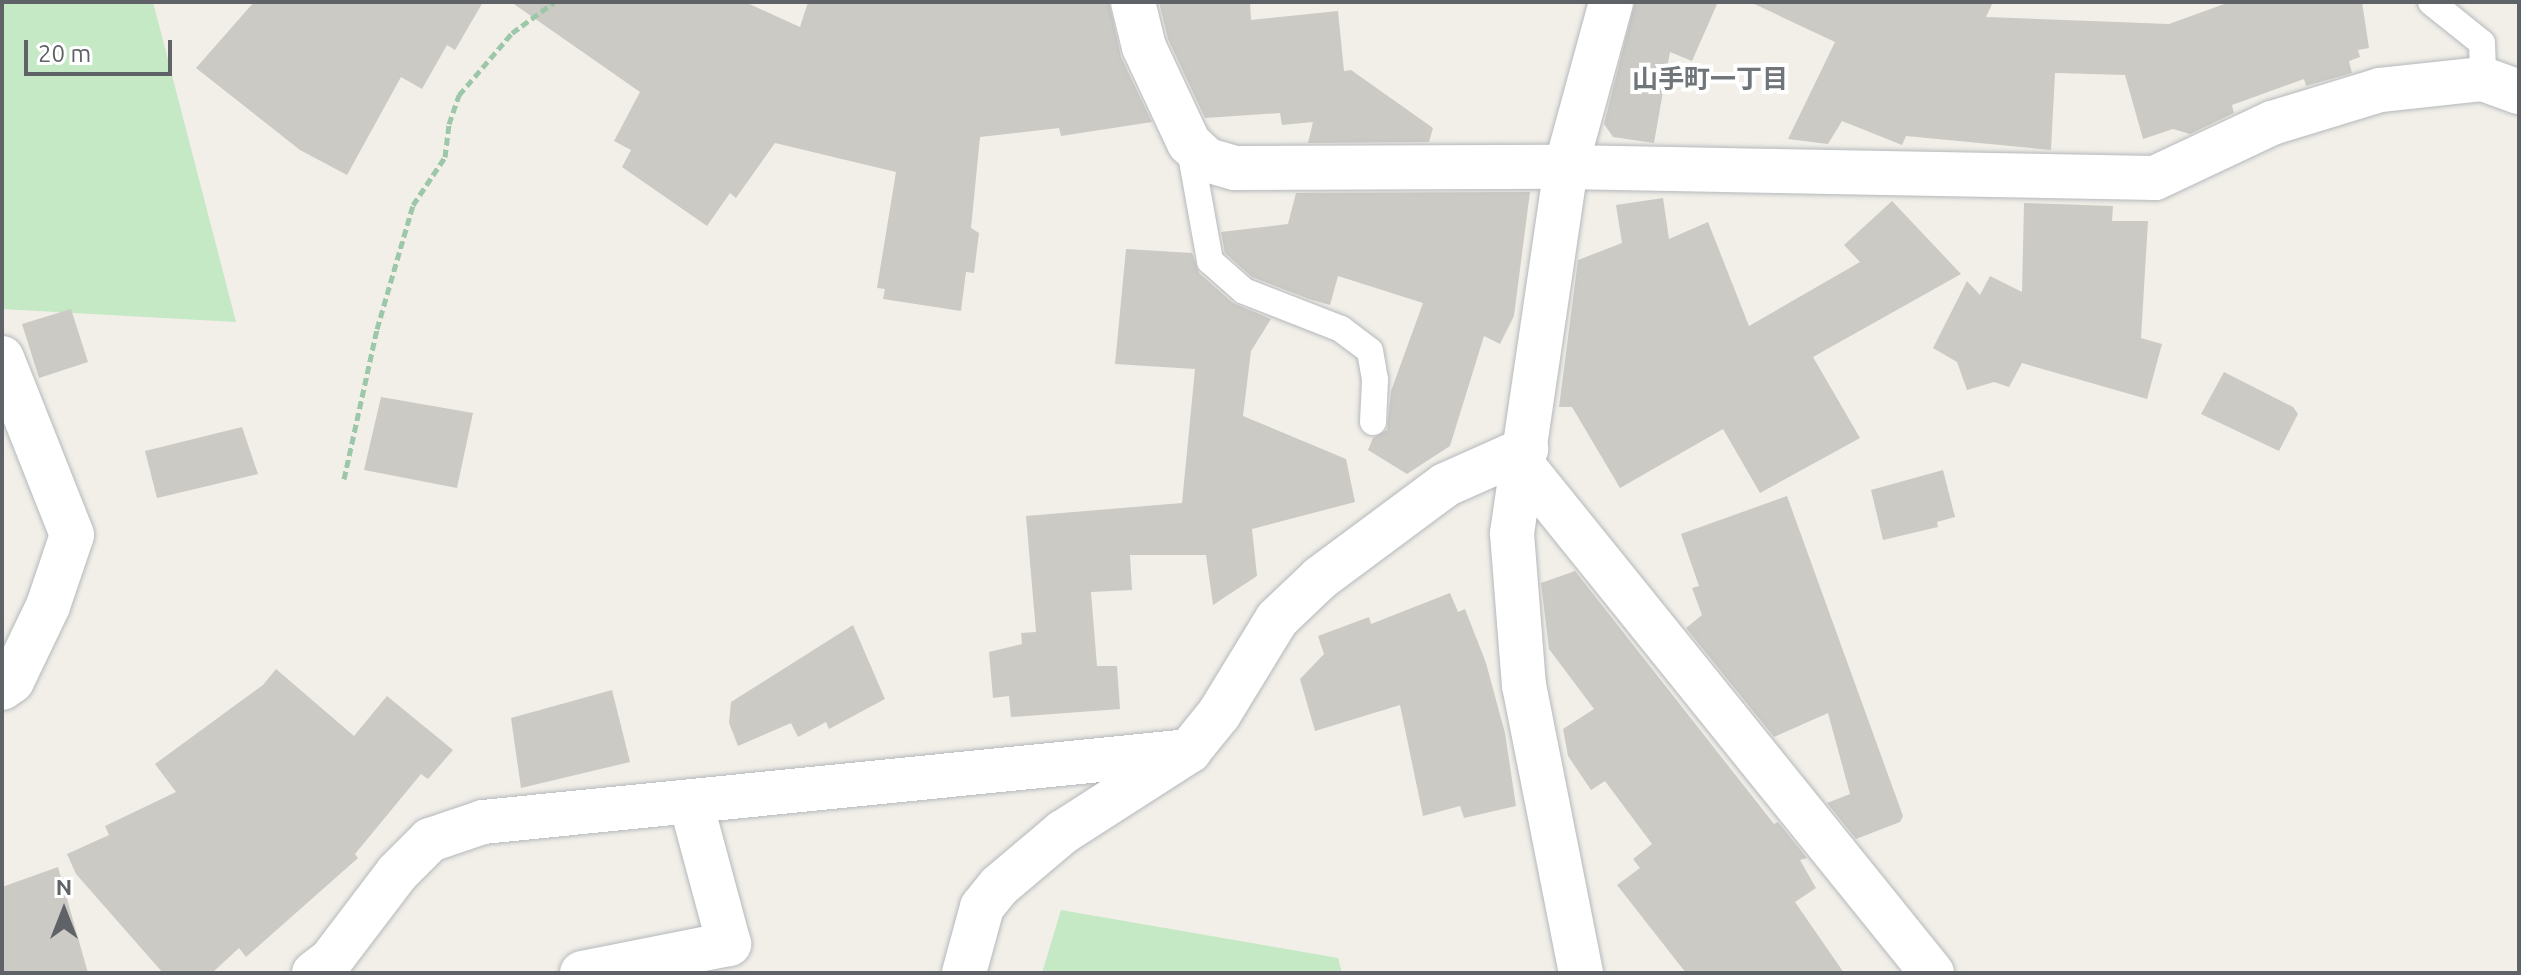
<!DOCTYPE html>
<html>
<head>
<meta charset="utf-8">
<style>
	body { margin:0 }
	#map { position:relative; width:2521px; height:975px; overflow:hidden; background:#f1efe8; font-family:Ubuntu,"Noto Sans JP",sans-serif }
	div>[style] { position:absolute }
	.green>* { inset:0; background:#c5e8c5 }
	.building>* { inset:0; background:#cccac5 }
	.path>* { height:5px; margin-top:-2.5px; transform-origin:0; background:repeating-linear-gradient(90deg,#9cc7a9 0 8px,transparent 0 12px) }
	.roads { filter:drop-shadow(0 0 2px #b5b8bc) drop-shadow(0 0 2px #b5b8bc) }
	.lane>* { height:26px; margin:-13px; padding:0 13px; transform-origin:13px; border-radius:13px; background:#fff }
	.street>* { height:44px; margin:-22px; padding:0 22px; transform-origin:22px; border-radius:22px; background:#fff }
	.secondary>* { height:44px; margin:-22px; padding:0 22px; transform-origin:22px; border-radius:22px; background:#fff }
	span { translate:-50% -50%; white-space:nowrap; text-align:center; line-height:1.15; -webkit-text-stroke:8px #fff; paint-order:stroke }
	.neighbourhood-label { font-size:26px; color:#70757a; font-weight:700 }
	.frame { position:absolute; inset:0; border:4px solid #5f6368; pointer-events:none }
	.north { position:absolute; left:24px; top:871px; width:80px; height:80px; -webkit-text-stroke:6px #fff; paint-order:stroke; rotate:0deg; font-size:22px; font-weight:700; line-height:32px; text-align:center; color:#5f6368 }
	.north::after { content:''; display:block; margin:auto; width:28px; height:36px; background:#5f6368; clip-path:polygon(50% 0,100% 100%,50% 72%,0 100%) }
	.scale { position:absolute; left:24px; top:40px; width:148px; height:36px; box-sizing:border-box; border:4px solid #5f6368; border-top:0; padding-left:10px; font-size:24px; line-height:28px; white-space:nowrap; color:#5f6368; -webkit-text-stroke:6px #fff; paint-order:stroke }
</style>
</head>
<body>
<div id="map">
	<div class="green">
		<i style="clip-path:polygon(2px 2px,153px 2px,236px 322px,2px 309px)"></i>
		<i style="clip-path:polygon(1061px 910px,1338px 958px,1342px 973px,1042px 973px)"></i>
	</div>
	<div class="building">
		<i style="clip-path:polygon(254px 2px,483px 2px,455px 50px,447px 45px,422px 89px,401px 77px,347px 175px,300px 150px,196px 68px)"></i>
		<i style="clip-path:polygon(511px 2px,745px 2px,800px 27px,808px 2px,1109px 2px,1121px 57px,1152px 122px,1061px 136px,1059px 128px,980px 137px,971px 228px,979px 233px,974px 273px,966px 272px,961px 311px,883px 299px,885px 289px,877px 288px,896px 172px,775px 143px,736px 198px,730px 193px,707px 226px,622px 167px,631px 150px,614px 141px,640px 92px)"></i>
		<i style="clip-path:polygon(1159px 2px,1250px 2px,1251px 20px,1338px 11px,1344px 71px,1351px 70px,1433px 128px,1429px 142px,1308px 143px,1313px 122px,1282px 125px,1280px 113px,1205px 118px,1168px 39px)"></i>
		<i style="clip-path:polygon(1635px 2px,1718px 2px,1692px 61px,1670px 52px,1654px 143px,1613px 137px,1604px 124px)"></i>
		<i style="clip-path:polygon(1750px 2px,1993px 2px,1986px 17px,2169px 24px,2230px 2px,2362px 2px,2369px 48px,2358px 50px,2360px 57px,2349px 61px,2352px 73px,2306px 86px,2304px 79px,2232px 105px,2234px 113px,2190px 134px,2173px 129px,2143px 139px,2125px 75px,2055px 73px,2051px 150px,1906px 136px,1902px 145px,1842px 121px,1828px 144px,1788px 139px,1835px 42px)"></i>
		<i style="clip-path:polygon(1530px 192px,1514px 316px,1500px 344px,1484px 336px,1450px 446px,1407px 474px,1368px 450px,1373px 438px,1387px 430px,1391px 391px,1423px 303px,1338px 276px,1330px 305px,1309px 299px,1252px 277px,1225px 253px,1221px 232px,1288px 224px,1296px 193px)"></i>
		<i style="clip-path:polygon(1663px 198px,1669px 239px,1708px 222px,1749px 326px,1860px 262px,1844px 245px,1892px 201px,1961px 274px,1813px 357px,1860px 438px,1760px 493px,1723px 429px,1620px 488px,1572px 407px,1559px 407px,1578px 260px,1622px 243px,1616px 205px)"></i>
		<i style="clip-path:polygon(2024px 203px,2113px 206px,2112px 221px,2148px 221px,2141px 338px,2162px 344px,2147px 399px,2022px 363px,2009px 387px,1994px 382px,1967px 390px,1957px 362px,1933px 348px,1967px 281px,1980px 295px,1990px 276px,2022px 292px)"></i>
		<i style="clip-path:polygon(1126px 249px,1192px 253px,1199px 273px,1233px 303px,1271px 319px,1251px 351px,1243px 416px,1346px 459px,1355px 502px,1252px 529px,1257px 576px,1213px 605px,1206px 555px,1130px 555px,1132px 590px,1091px 592px,1097px 666px,1117px 666px,1120px 709px,1011px 717px,1009px 696px,993px 698px,989px 652px,1022px 644px,1021px 633px,1036px 632px,1026px 516px,1182px 503px,1195px 369px,1115px 364px)"></i>
		<i style="clip-path:polygon(71px 309px,88px 362px,39px 378px,22px 324px)"></i>
		<i style="clip-path:polygon(2224px 372px,2293px 407px,2298px 414px,2279px 451px,2201px 414px)"></i>
		<i style="clip-path:polygon(381px 397px,473px 413px,457px 488px,364px 470px)"></i>
		<i style="clip-path:polygon(242px 427px,258px 474px,157px 498px,145px 451px)"></i>
		<i style="clip-path:polygon(1943px 470px,1955px 517px,1937px 522px,1938px 527px,1883px 540px,1871px 490px)"></i>
		<i style="clip-path:polygon(1787px 496px,1903px 816px,1900px 822px,1856px 839px,1827px 803px,1850px 794px,1828px 713px,1774px 737px,1686px 628px,1702px 615px,1692px 588px,1699px 586px,1681px 534px)"></i>
		<i style="clip-path:polygon(1575px 571px,1774px 824px,1778px 822px,1807px 858px,1800px 860px,1816px 888px,1795px 902px,1844px 973px,1686px 973px,1617px 885px,1640px 868px,1633px 859px,1652px 844px,1605px 781px,1591px 790px,1568px 756px,1563px 729px,1594px 709px,1549px 649px,1541px 583px)"></i>
		<i style="clip-path:polygon(1450px 593px,1458px 612px,1465px 609px,1486px 663px,1505px 733px,1516px 806px,1464px 818px,1460px 806px,1423px 816px,1400px 705px,1315px 731px,1300px 679px,1324px 654px,1318px 636px,1369px 617px,1371px 624px)"></i>
		<i style="clip-path:polygon(853px 625px,885px 699px,829px 729px,826px 722px,798px 737px,791px 723px,738px 746px,729px 723px,731px 702px)"></i>
		<i style="clip-path:polygon(276px 669px,354px 736px,387px 696px,453px 750px,428px 779px,421px 774px,355px 854px,358px 858px,246px 957px,239px 948px,212px 973px,163px 973px,76px 874px,67px 854px,109px 835px,105px 826px,176px 792px,155px 764px,263px 685px)"></i>
		<i style="clip-path:polygon(612px 690px,630px 762px,521px 788px,511px 718px)"></i>
		<i style="clip-path:polygon(58px 867px,88px 973px,2px 973px,2px 887px)"></i>
	</div>
	<div class="path">
		<i style="left:344px;top:479px;width:154px;rotate:-77.6deg"></i>
		<i style="left:377px;top:329px;width:129px;rotate:-73.8deg"></i>
		<i style="left:413px;top:205px;width:58px;rotate:-56.3deg"></i>
		<i style="left:445px;top:157px;width:33px;rotate:-83deg"></i>
		<i style="left:449px;top:124px;width:31px;rotate:-71deg"></i>
		<i style="left:459px;top:95px;width:82px;rotate:-49.5deg"></i>
		<i style="left:512px;top:33px;width:52px;rotate:-36.4deg"></i>
	</div>
	<div class="roads">
		<div class="lane">
			<i style="left:2431px;top:2px;width:65px;rotate:38.8deg"></i>
			<i style="left:2482px;top:43px;width:36px;rotate:88deg"></i>
			<i style="left:1189px;top:144px;width:119px;rotate:79.8deg"></i>
			<i style="left:1210px;top:261px;width:45px;rotate:41.4deg"></i>
			<i style="left:1244px;top:291px;width:104px;rotate:21.4deg"></i>
			<i style="left:1341px;top:329px;width:36px;rotate:37deg"></i>
			<i style="left:1370px;top:351px;width:29px;rotate:80deg"></i>
			<i style="left:1375px;top:380px;width:42px;rotate:92.7deg"></i>
		</div>
		<div class="street">
			<i style="left:1133px;top:2px;width:46px;rotate:76.3deg"></i>
			<i style="left:1144px;top:47px;width:106px;rotate:64.9deg"></i>
			<i style="left:1189px;top:143px;width:25px;rotate:43deg"></i>
			<i style="left:1207px;top:160px;width:29px;rotate:16deg"></i>
			<i style="left:1235px;top:168px;width:331px;rotate:-0.2deg"></i>
			<i style="left:1566px;top:167px;width:589px;rotate:1.07deg"></i>
			<i style="left:2155px;top:178px;width:129px;rotate:-25.2deg"></i>
			<i style="left:2272px;top:123px;width:113px;rotate:-17deg"></i>
			<i style="left:2380px;top:90px;width:104px;rotate:-6.1deg"></i>
			<i style="left:2483px;top:79px;width:38px;rotate:20deg"></i>
			<i style="left:2px;top:358px;width:190px;rotate:68.4deg"></i>
			<i style="left:72px;top:535px;width:75px;rotate:108.7deg"></i>
			<i style="left:48px;top:606px;width:83px;rotate:115.6deg"></i>
			<i style="left:12px;top:681px;width:12px;rotate:145deg"></i>
			<i style="left:1524px;top:467px;width:650px;rotate:51.12deg"></i>
			<i style="left:314px;top:973px;width:21px;rotate:-37deg"></i>
			<i style="left:331px;top:960px;width:109px;rotate:-52.8deg"></i>
			<i style="left:397px;top:873px;width:47px;rotate:-45deg"></i>
			<i style="left:430px;top:840px;width:56px;rotate:-18.8deg"></i>
			<i style="left:483px;top:822px;width:710px;rotate:-5.74deg"></i>
			<i style="left:582px;top:973px;width:150px;rotate:-11.2deg"></i>
			<i style="left:729px;top:944px;width:146px;rotate:-105.1deg"></i>
			<i style="left:1581px;top:973px;width:293px;rotate:-101.2deg"></i>
			<i style="left:1524px;top:686px;width:153px;rotate:-94.5deg"></i>
			<i style="left:1512px;top:533px;width:370px;rotate:-81.6deg"></i>
			<i style="left:1566px;top:167px;width:171px;rotate:-74.7deg"></i>
		</div>
		<div class="secondary">
			<i style="left:964px;top:973px;width:68px;rotate:-74.7deg"></i>
			<i style="left:982px;top:907px;width:27px;rotate:-51deg"></i>
			<i style="left:999px;top:886px;width:84px;rotate:-40.2deg"></i>
			<i style="left:1063px;top:832px;width:150px;rotate:-32.7deg"></i>
			<i style="left:1189px;top:751px;width:48px;rotate:-51deg"></i>
			<i style="left:1219px;top:714px;width:111px;rotate:-58.6deg"></i>
			<i style="left:1277px;top:619px;width:59px;rotate:-43.6deg"></i>
			<i style="left:1320px;top:578px;width:156px;rotate:-36.6deg"></i>
			<i style="left:1445px;top:485px;width:89px;rotate:-24deg"></i>
		</div>
	</div>
	<div class="neighbourhood-label">
		<span style="left:1710px;top:79px">山手町一丁目</span>
	</div>
	<div class="frame"></div>
	<div class="north">N</div>
	<div class="scale">20 m</div>
</div>
</body>
</html>
